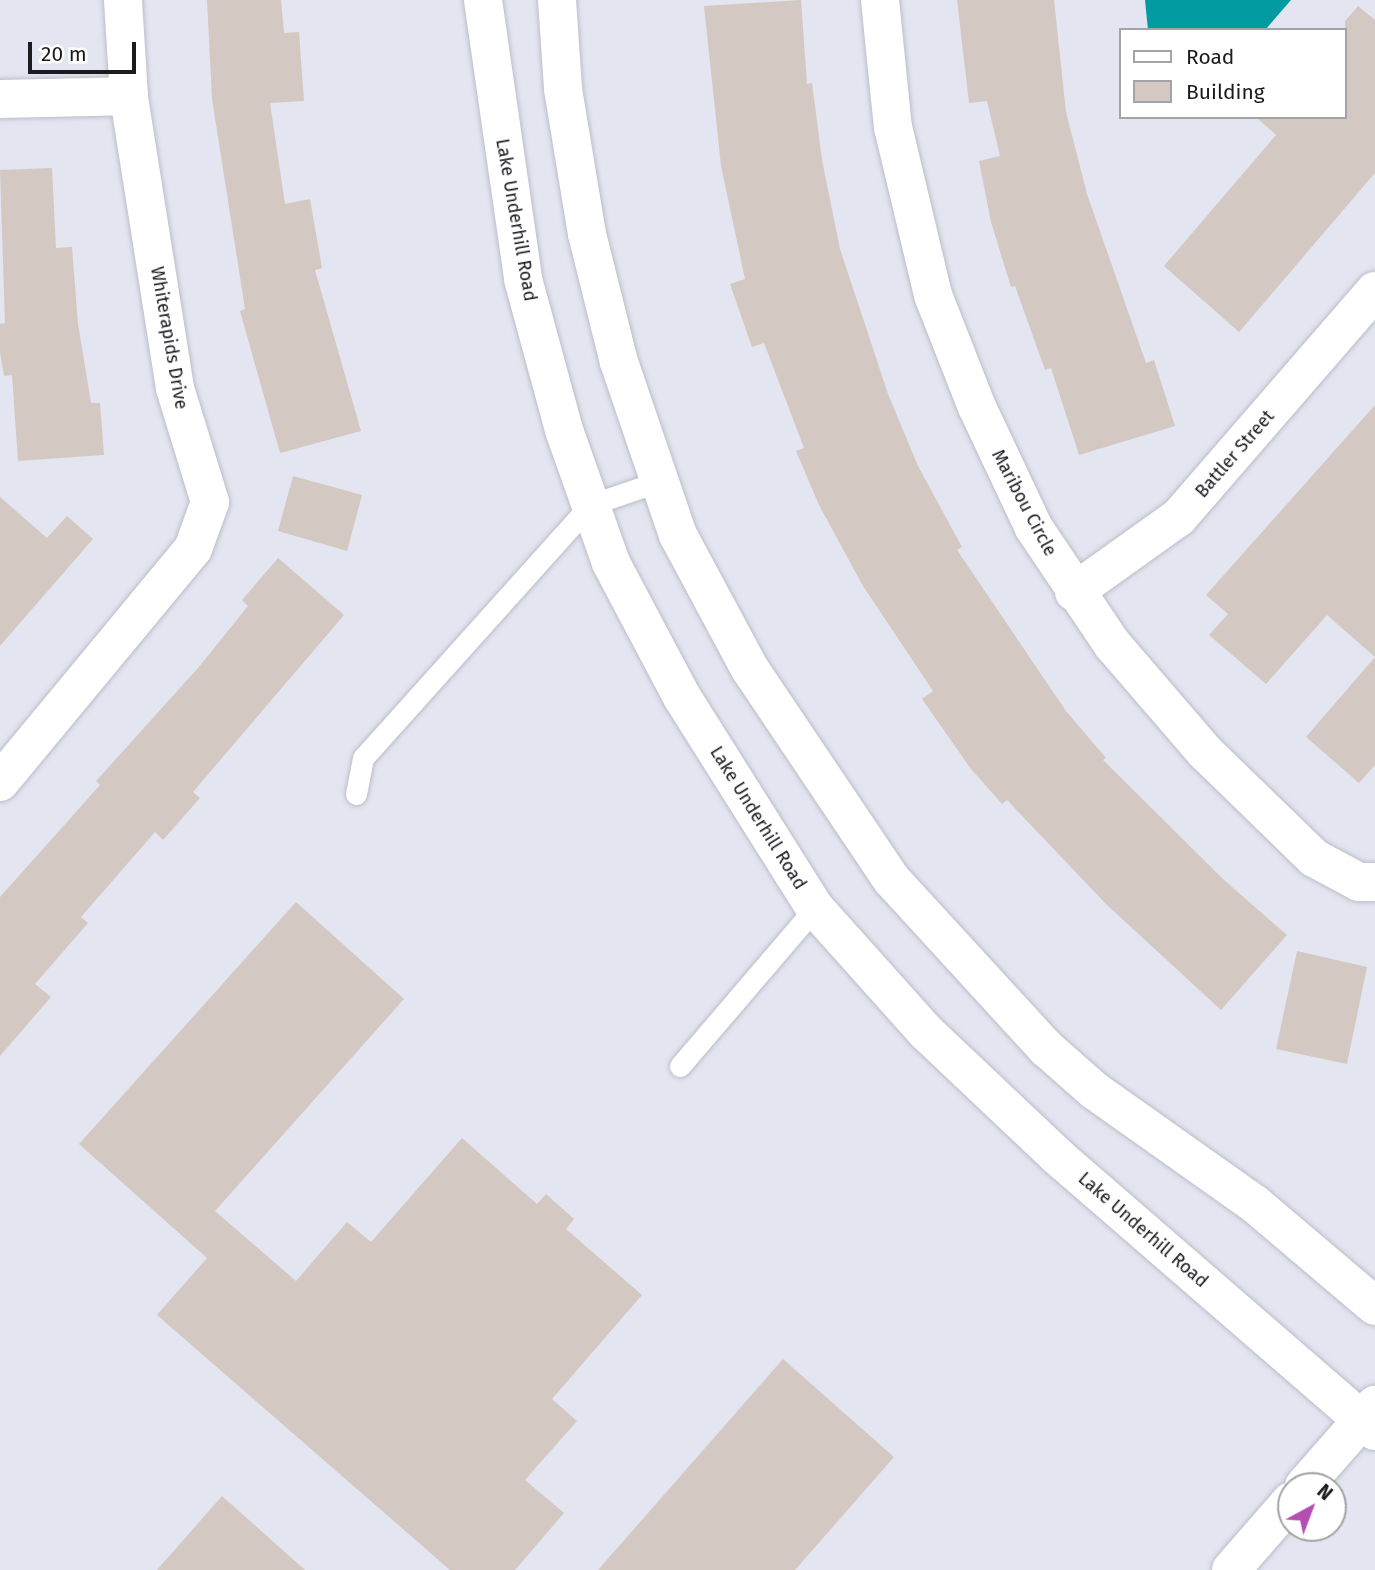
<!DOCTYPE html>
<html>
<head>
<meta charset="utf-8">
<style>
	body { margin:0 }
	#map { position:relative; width:1375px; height:1570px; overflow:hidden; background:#e3e5f0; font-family:"Fira Sans",sans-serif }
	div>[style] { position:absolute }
	.water>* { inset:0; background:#019ba1 }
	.building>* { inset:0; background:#d4c8c3 }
	.roads { filter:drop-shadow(0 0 2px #bbbdc8) drop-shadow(0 0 2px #bbbdc8) }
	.lane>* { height:21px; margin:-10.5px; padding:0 10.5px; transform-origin:10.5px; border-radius:10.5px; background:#fff }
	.street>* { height:38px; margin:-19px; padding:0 19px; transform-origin:19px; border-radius:19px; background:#fff }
	.secondary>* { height:38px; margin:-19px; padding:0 19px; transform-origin:19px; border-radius:19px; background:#fff }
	span { translate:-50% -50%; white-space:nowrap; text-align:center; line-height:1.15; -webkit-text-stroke:5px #fff; paint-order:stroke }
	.street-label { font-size:18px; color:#1a1b1f }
	.legend { position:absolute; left:1119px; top:28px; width:228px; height:91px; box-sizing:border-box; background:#fff; border:2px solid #a3a4a5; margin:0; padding:9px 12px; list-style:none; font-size:21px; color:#1a1b1f }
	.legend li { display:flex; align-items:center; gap:14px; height:35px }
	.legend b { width:35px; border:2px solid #a3a4a5 }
	.north { position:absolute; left:1277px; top:1472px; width:70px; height:70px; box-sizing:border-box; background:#fff; border:2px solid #a3a4a5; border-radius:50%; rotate:41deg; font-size:19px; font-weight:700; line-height:28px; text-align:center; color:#1a1b1f }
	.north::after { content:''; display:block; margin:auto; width:24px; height:32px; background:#b54eb1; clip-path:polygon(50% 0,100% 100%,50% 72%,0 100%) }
	.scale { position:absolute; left:28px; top:42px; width:108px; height:32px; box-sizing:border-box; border:4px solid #1a1b1f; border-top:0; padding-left:9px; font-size:21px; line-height:24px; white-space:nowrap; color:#1a1b1f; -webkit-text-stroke:5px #fff; paint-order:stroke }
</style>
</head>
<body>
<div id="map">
	<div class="water">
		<i style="clip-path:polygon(1145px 0,1291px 0,1265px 30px,1148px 30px)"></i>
	</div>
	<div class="building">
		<i style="clip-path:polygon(207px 0,281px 0,284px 33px,299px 32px,304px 101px,270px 103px,285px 204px,310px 199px,322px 268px,315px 270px,361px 431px,280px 453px,240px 311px,245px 309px,212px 99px)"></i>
		<i style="clip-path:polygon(801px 0,807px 84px,812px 83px,822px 160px,840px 249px,888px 394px,918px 466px,962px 547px,957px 550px,1066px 711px,1106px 758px,1103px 760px,1223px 879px,1287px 935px,1221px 1010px,1107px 905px,1007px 800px,1002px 804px,971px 769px,922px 699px,933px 691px,863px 586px,819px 505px,796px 451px,804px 448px,764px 343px,752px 347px,730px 284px,745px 279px,721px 166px,704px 6px)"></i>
		<i style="clip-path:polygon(957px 0,1054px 0,1066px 112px,1087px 194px,1146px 363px,1154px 360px,1175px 426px,1079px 455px,1051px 368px,1045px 370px,1015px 286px,1011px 287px,991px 222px,979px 161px,1000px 156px,987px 101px,969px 103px)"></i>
		<i style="clip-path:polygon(1358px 6px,1375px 20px,1375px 173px,1239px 332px,1164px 266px,1276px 135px,1256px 117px,1345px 117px,1345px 21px)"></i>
		<i style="clip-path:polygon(52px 168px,56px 248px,72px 247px,78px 324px,91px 403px,100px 403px,104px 455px,18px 461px,12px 375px,4px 376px,0 353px,0 324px,5px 323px,0 170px)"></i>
		<i style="clip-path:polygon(1375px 405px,1375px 657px,1327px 615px,1266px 684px,1209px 635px,1228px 614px,1206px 595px)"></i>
		<i style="clip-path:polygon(293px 476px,362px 495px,347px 551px,278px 531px)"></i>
		<i style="clip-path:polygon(0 497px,47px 538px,67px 516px,93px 539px,0 646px)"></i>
		<i style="clip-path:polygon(278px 558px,344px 615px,193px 792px,200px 798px,163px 840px,155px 832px,81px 917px,88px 923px,35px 984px,51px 997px,0 1056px,0 897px,100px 785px,96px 781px,198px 668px,248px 606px,242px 600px)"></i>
		<i style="clip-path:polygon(1375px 657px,1375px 765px,1359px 783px,1306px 737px)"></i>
		<i style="clip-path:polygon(296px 902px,404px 999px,215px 1211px,296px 1281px,347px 1222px,371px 1242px,462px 1138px,537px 1204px,546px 1194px,574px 1219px,566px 1229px,642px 1295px,552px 1399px,577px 1421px,525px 1480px,564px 1513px,515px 1570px,450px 1570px,157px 1315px,207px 1258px,79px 1144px)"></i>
		<i style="clip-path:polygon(1297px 951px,1367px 967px,1347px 1064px,1276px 1049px)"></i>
		<i style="clip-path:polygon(783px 1359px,894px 1457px,795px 1570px,598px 1570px)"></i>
		<i style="clip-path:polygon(222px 1496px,305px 1570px,157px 1570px)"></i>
	</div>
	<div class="roads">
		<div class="lane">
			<i style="left:356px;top:794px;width:37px;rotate:-79deg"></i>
			<i style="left:363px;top:758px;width:340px;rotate:-48.1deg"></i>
			<i style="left:590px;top:505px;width:74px;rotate:-18.9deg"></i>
			<i style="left:680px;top:1066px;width:208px;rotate:-49.5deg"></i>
		</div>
		<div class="street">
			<i style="left:880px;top:0;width:128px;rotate:84.2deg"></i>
			<i style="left:893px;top:127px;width:173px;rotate:76.6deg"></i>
			<i style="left:933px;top:295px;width:120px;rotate:68.6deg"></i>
			<i style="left:977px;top:407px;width:134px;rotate:64.8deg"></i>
			<i style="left:1034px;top:528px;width:140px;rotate:56.1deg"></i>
			<i style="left:1112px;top:644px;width:143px;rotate:49.3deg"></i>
			<i style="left:1205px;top:752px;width:152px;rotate:44.2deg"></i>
			<i style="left:1314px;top:858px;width:51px;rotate:28.1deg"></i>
			<i style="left:1359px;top:882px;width:16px"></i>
			<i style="left:0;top:99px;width:129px;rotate:-1.3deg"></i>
			<i style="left:1074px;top:592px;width:129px;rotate:-35.5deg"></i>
			<i style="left:1179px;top:517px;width:299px;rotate:-49.1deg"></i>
			<i style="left:0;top:782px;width:303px;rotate:-50.4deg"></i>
			<i style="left:193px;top:549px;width:50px;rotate:-70.1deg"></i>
			<i style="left:210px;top:502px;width:119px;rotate:-107.1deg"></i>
			<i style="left:175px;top:388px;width:296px;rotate:-99deg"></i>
			<i style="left:129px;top:96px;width:96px;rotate:-93.6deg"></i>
		</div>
		<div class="secondary">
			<i style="left:483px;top:0;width:282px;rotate:81.8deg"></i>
			<i style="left:523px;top:279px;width:156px;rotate:74.8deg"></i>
			<i style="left:564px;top:430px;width:141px;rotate:70.5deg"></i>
			<i style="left:611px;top:563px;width:152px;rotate:62.1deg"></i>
			<i style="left:682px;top:697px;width:249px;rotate:57.8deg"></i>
			<i style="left:815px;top:908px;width:166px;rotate:48.2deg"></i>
			<i style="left:926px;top:1032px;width:180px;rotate:43.4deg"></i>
			<i style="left:1057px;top:1156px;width:420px;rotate:40.9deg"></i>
			<i style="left:557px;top:0;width:89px;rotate:86.1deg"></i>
			<i style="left:563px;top:89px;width:147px;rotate:80.6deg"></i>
			<i style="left:587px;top:234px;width:132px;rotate:76deg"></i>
			<i style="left:619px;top:362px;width:183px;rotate:71.2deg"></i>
			<i style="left:678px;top:535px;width:152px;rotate:61.8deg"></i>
			<i style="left:750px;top:669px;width:254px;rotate:56.1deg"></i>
			<i style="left:892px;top:880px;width:228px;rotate:47.5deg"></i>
			<i style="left:1046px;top:1048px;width:65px;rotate:41.3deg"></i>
			<i style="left:1095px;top:1091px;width:197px;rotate:35.3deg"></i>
			<i style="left:1256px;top:1205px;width:156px;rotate:40.3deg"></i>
			<i style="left:1304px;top:1486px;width:108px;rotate:-48.8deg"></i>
			<i style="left:1231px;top:1570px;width:91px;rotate:-49deg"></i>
		</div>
	</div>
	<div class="street-label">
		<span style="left:516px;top:220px;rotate:80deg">Lake Underhill Road</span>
		<span style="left:169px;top:338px;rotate:80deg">Whiterapids Drive</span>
		<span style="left:1235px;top:454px;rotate:-49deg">Battler Street</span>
		<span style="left:1024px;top:503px;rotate:62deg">Maribou Circle</span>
		<span style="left:758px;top:818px;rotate:58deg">Lake Underhill Road</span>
		<span style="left:1143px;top:1230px;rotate:41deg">Lake Underhill Road</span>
	</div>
	<ul class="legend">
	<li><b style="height:9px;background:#fff"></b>Road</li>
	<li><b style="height:19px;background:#d4c8c3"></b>Building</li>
	</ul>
	<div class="north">N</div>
	<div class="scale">20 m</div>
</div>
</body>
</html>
